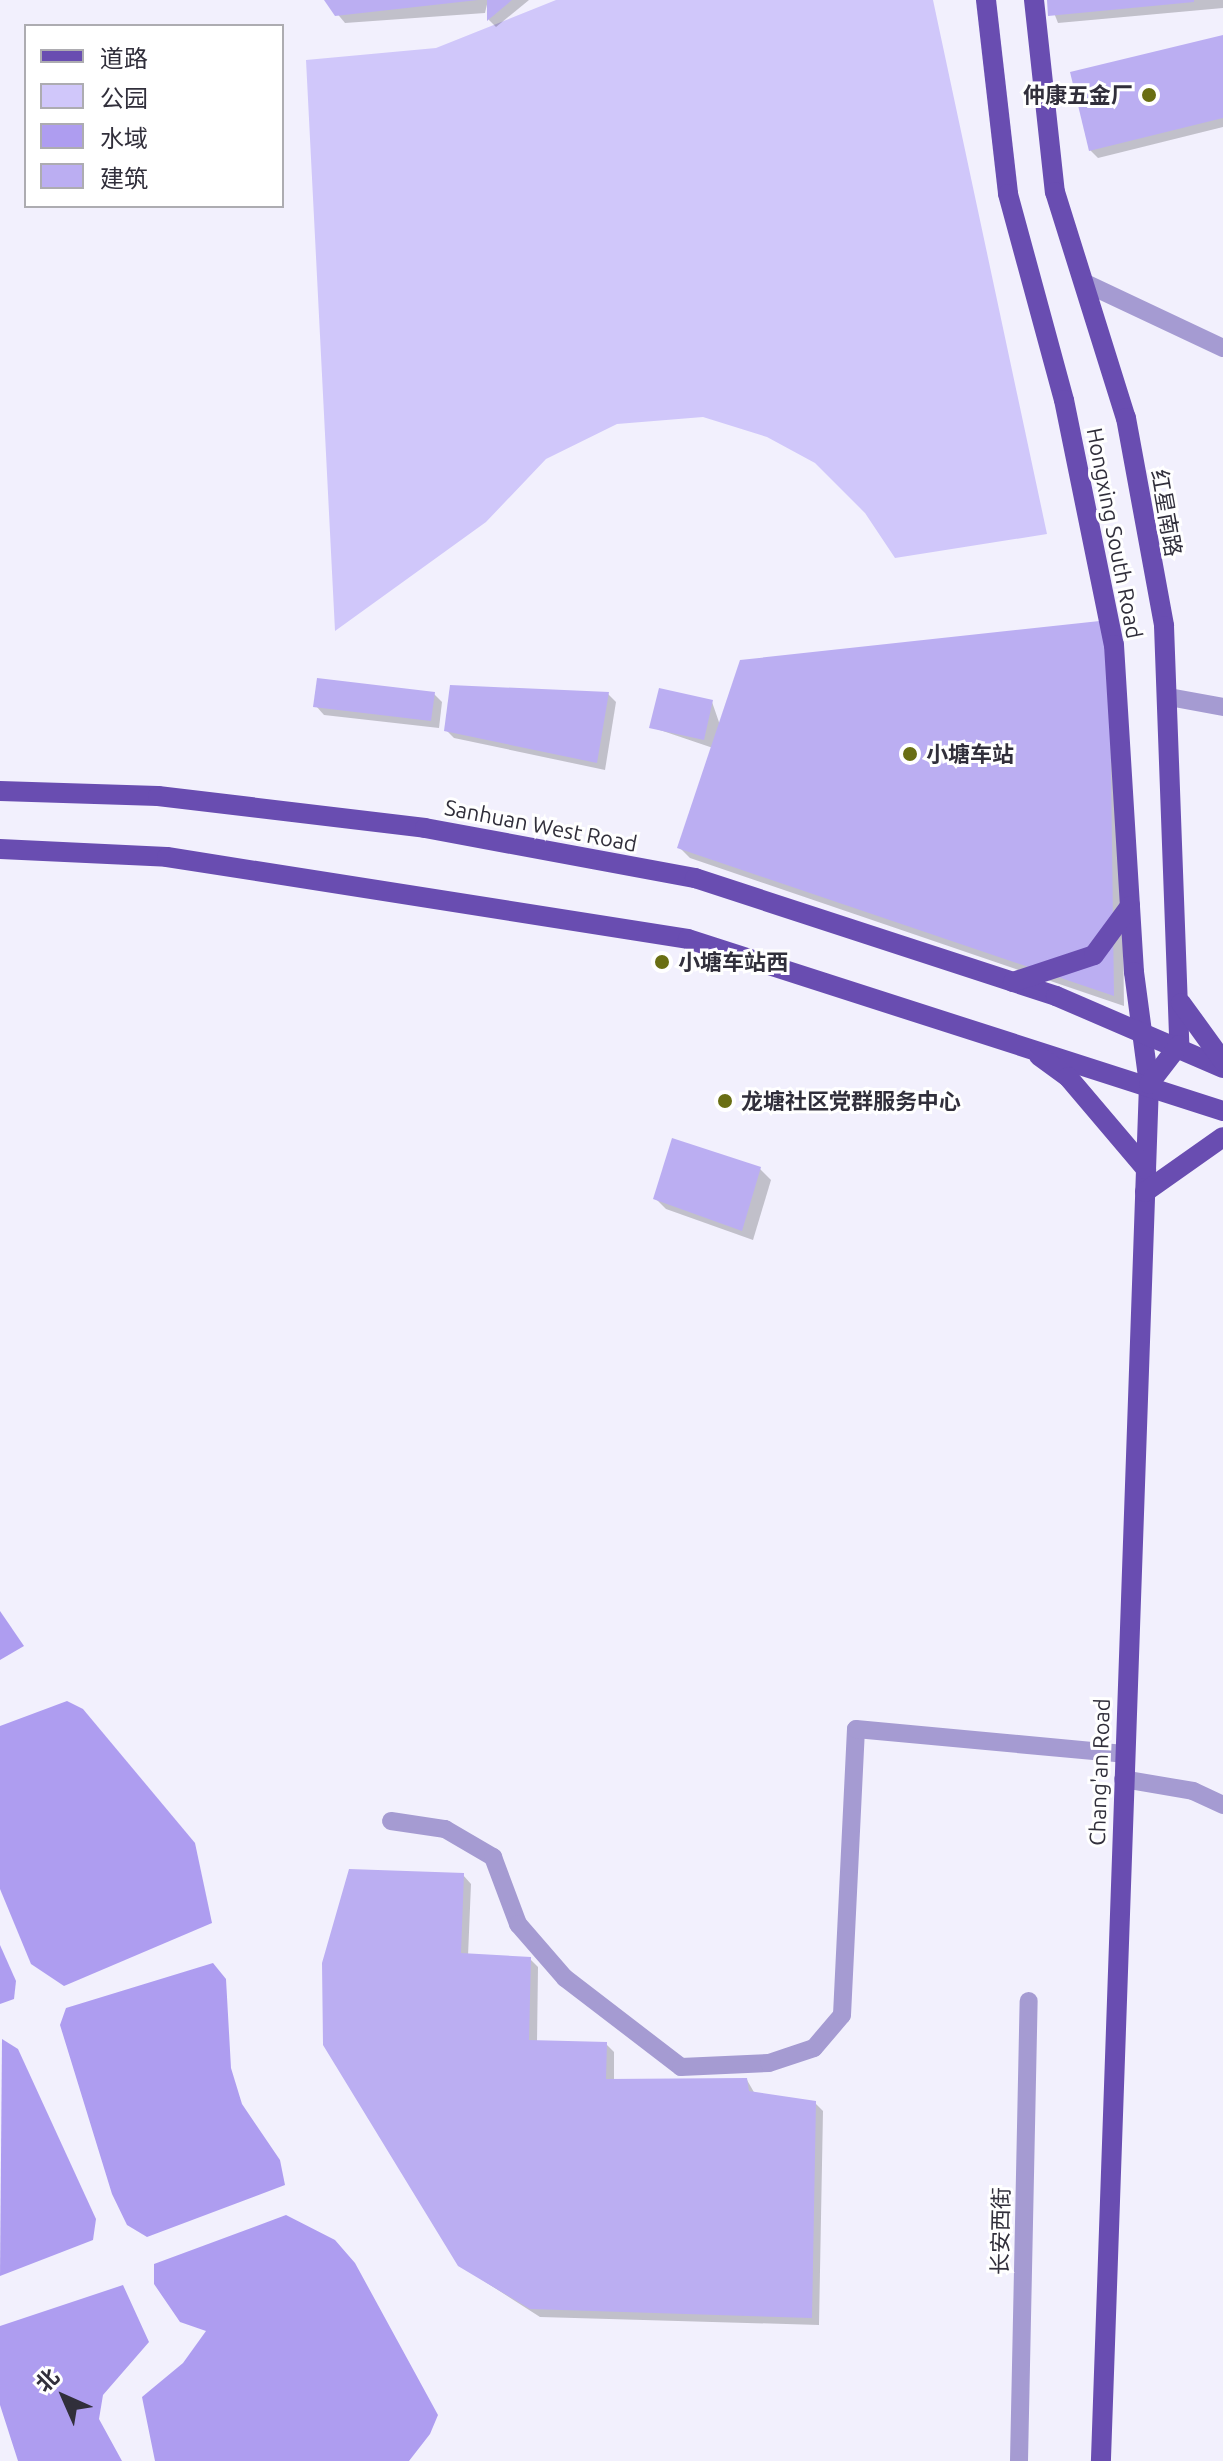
<!DOCTYPE html>
<html>
<head>
<meta charset="utf-8">
<style>
	body { margin:0 }
	#map { position:relative; width:1223px; height:2461px; overflow:hidden; background:#f2f0fd; font-family:Ubuntu,"Noto Sans SC",sans-serif }
	div>[style] { position:absolute }
	.green>* { inset:0; background:#d0c7fa }
	.water>* { inset:0; background:#ae9df0 }
	.shadow>* { inset:0; background:#0003 }
	.building>* { inset:0; background:#bbaef2 }
	.minor>* { height:18px; margin:-9px; padding:0 9px; transform-origin:9px; border-radius:9px; background:#a59bd2 }
	.major>* { height:20px; margin:-10px; padding:0 10px; transform-origin:10px; border-radius:10px; background:#694db1 }
	.dots>* { width:22px; height:22px; translate:-50% -50%; box-sizing:border-box; border:4px solid #fff; border-radius:50% }
	span { translate:-50% -50%; white-space:nowrap; text-align:center; line-height:1.15; -webkit-text-stroke:6px #fff; paint-order:stroke }
	.poi-label { font-size:22px; color:#312f3b; font-weight:700 }
	.right { translate:-100% -50%; text-align:right }
	.left { translate:0 -50%; text-align:left }
	.street-label { font-size:22px; color:#312f3b }
	.legend { position:absolute; left:24px; top:24px; width:260px; height:184px; box-sizing:border-box; background:#fff; border:2px solid #adacb1; margin:0; padding:10px 14px; list-style:none; font-size:24px; color:#312f3b }
	.legend li { display:flex; align-items:center; gap:16px; height:40px }
	.legend b { width:40px; border:2px solid #adacb1 }
	.north { position:absolute; left:24px; top:2357px; width:80px; height:80px; -webkit-text-stroke:6px #fff; paint-order:stroke; rotate:315deg; font-size:22px; font-weight:700; line-height:32px; text-align:center; color:#312f3b }
	.north::after { content:''; display:block; margin:auto; width:28px; height:36px; background:#312f3b; clip-path:polygon(50% 0,100% 100%,50% 72%,0 100%) }
</style>
</head>
<body>
<div id="map">
	<div class="green">
		<i style="clip-path:polygon(556px 0,933px 0,1047px 534px,895px 558px,865px 513px,815px 463px,767px 437px,703px 417px,617px 424px,546px 459px,486px 522px,335px 631px,306px 60px,436px 48px)"></i>
	</div>
	<div class="water">
		<i style="clip-path:polygon(0 1611px,24px 1646px,0 1660px)"></i>
		<i style="clip-path:polygon(67px 1701px,83px 1709px,195px 1843px,212px 1923px,64px 1986px,31px 1964px,0 1889px,0 1726px)"></i>
		<i style="clip-path:polygon(0 1945px,16px 1981px,14px 1999px,0 2004px)"></i>
		<i style="clip-path:polygon(213px 1963px,226px 1979px,231px 2068px,242px 2104px,280px 2160px,285px 2185px,147px 2237px,127px 2225px,112px 2194px,60px 2025px,66px 2008px)"></i>
		<i style="clip-path:polygon(2px 2039px,18px 2049px,96px 2219px,93px 2240px,0 2276px)"></i>
		<i style="clip-path:polygon(286px 2215px,335px 2240px,355px 2263px,438px 2415px,430px 2434px,409px 2461px,155px 2461px,142px 2397px,183px 2363px,206px 2331px,180px 2322px,154px 2284px,154px 2264px)"></i>
		<i style="clip-path:polygon(123px 2285px,149px 2342px,103px 2395px,99px 2419px,122px 2461px,18px 2461px,0 2405px,0 2326px)"></i>
	</div>
	<div class="shadow">
		<i style="clip-path:polygon(326px 0,488px 0,485px 13px,345px 23px)"></i>
		<i style="clip-path:polygon(492px 0,529px 0,496px 27px,489px 20px)"></i>
		<i style="clip-path:polygon(1049px 0,1223px 0,1223px 8px,1058px 23px)"></i>
		<i style="clip-path:polygon(1223px 37px,1223px 127px,1098px 158px,1090px 150px)"></i>
		<i style="clip-path:polygon(1119px 633px,1124px 1006px,690px 858px,679px 847px,713px 748px,651px 727px,712px 702px,720px 725px)"></i>
		<i style="clip-path:polygon(434px 694px,442px 702px,439px 728px,324px 715px,316px 706px)"></i>
		<i style="clip-path:polygon(608px 694px,616px 702px,605px 770px,454px 738px,446px 730px)"></i>
		<i style="clip-path:polygon(760px 1169px,771px 1180px,753px 1240px,666px 1209px,655px 1198px)"></i>
		<i style="clip-path:polygon(463px 1875px,471px 1884px,468px 1956px,530px 1959px,538px 1967px,537px 2043px,606px 2044px,614px 2052px,614px 2081px,747px 2080px,755px 2094px,815px 2103px,823px 2111px,819px 2325px,540px 2317px,459px 2265px,325px 2044px)"></i>
	</div>
	<div class="building">
		<i style="clip-path:polygon(324px 0,478px 0,335px 16px)"></i>
		<i style="clip-path:polygon(487px 0,512px 0,487px 21px)"></i>
		<i style="clip-path:polygon(1047px 0,1194px 0,1194px 2px,1048px 16px)"></i>
		<i style="clip-path:polygon(1223px 35px,1223px 118px,1089px 151px,1070px 72px)"></i>
		<i style="clip-path:polygon(1109px 620px,1114px 996px,677px 848px,740px 660px)"></i>
		<i style="clip-path:polygon(317px 678px,435px 692px,431px 721px,313px 707px)"></i>
		<i style="clip-path:polygon(450px 685px,609px 692px,597px 763px,444px 731px)"></i>
		<i style="clip-path:polygon(659px 688px,713px 700px,704px 740px,649px 728px)"></i>
		<i style="clip-path:polygon(672px 1138px,761px 1167px,742px 1231px,653px 1199px)"></i>
		<i style="clip-path:polygon(349px 1869px,464px 1873px,461px 1953px,531px 1957px,529px 2040px,607px 2042px,606px 2079px,747px 2078px,749px 2091px,816px 2101px,812px 2318px,530px 2309px,458px 2266px,323px 2045px,322px 1963px)"></i>
	</div>
	<div class="minor">
		<i style="left:1083px;top:282px;width:155px;rotate:25.2deg"></i>
		<i style="left:1169px;top:697px;width:55px;rotate:10.5deg"></i>
		<i style="left:1123px;top:1779px;width:71px;rotate:9.7deg"></i>
		<i style="left:1193px;top:1791px;width:33px;rotate:25deg"></i>
		<i style="left:391px;top:1821px;width:55px;rotate:8.4deg"></i>
		<i style="left:445px;top:1829px;width:56px;rotate:30.3deg"></i>
		<i style="left:493px;top:1857px;width:72px;rotate:69.5deg"></i>
		<i style="left:518px;top:1924px;width:72px;rotate:49deg"></i>
		<i style="left:565px;top:1978px;width:146px;rotate:37.5deg"></i>
		<i style="left:681px;top:2067px;width:88px;rotate:-2.6deg"></i>
		<i style="left:769px;top:2063px;width:47px;rotate:-18.4deg"></i>
		<i style="left:814px;top:2048px;width:43px;rotate:-49.7deg"></i>
		<i style="left:842px;top:2015px;width:286px;rotate:-87.2deg"></i>
		<i style="left:856px;top:1729px;width:269px;rotate:5.3deg"></i>
		<i style="left:1019px;top:2461px;width:460px;rotate:-88.8deg"></i>
	</div>
	<div class="major">
		<i style="left:986px;top:0;width:195px;rotate:83.5deg"></i>
		<i style="left:1008px;top:194px;width:213px;rotate:74.8deg"></i>
		<i style="left:1064px;top:400px;width:250px;rotate:78.5deg"></i>
		<i style="left:1114px;top:645px;width:328px;rotate:86.5deg"></i>
		<i style="left:1134px;top:972px;width:113px;rotate:82.4deg"></i>
		<i style="left:1149px;top:1084px;width:1378px;rotate:92deg"></i>
		<i style="left:1034px;top:0;width:193px;rotate:83.8deg"></i>
		<i style="left:1055px;top:192px;width:237px;rotate:72.6deg"></i>
		<i style="left:1126px;top:418px;width:211px;rotate:79.6deg"></i>
		<i style="left:1164px;top:626px;width:419px;rotate:87.9deg"></i>
		<i style="left:0;top:791px;width:158px;rotate:1.8deg"></i>
		<i style="left:158px;top:796px;width:269px;rotate:6.8deg"></i>
		<i style="left:425px;top:828px;width:275px;rotate:10.5deg"></i>
		<i style="left:695px;top:878px;width:380px;rotate:18.1deg"></i>
		<i style="left:1056px;top:996px;width:182px;rotate:23.3deg"></i>
		<i style="left:0;top:849px;width:167px;rotate:2.7deg"></i>
		<i style="left:167px;top:857px;width:527px;rotate:8.94deg"></i>
		<i style="left:688px;top:939px;width:562px;rotate:17.82deg"></i>
		<i style="left:1013px;top:982px;width:85px;rotate:-18.4deg"></i>
		<i style="left:1094px;top:955px;width:61px;rotate:-53.7deg"></i>
		<i style="left:1181px;top:1003px;width:72px;rotate:54.1deg"></i>
		<i style="left:1039px;top:1056px;width:36px;rotate:36deg"></i>
		<i style="left:1068px;top:1077px;width:121px;rotate:49.7deg"></i>
		<i style="left:1149px;top:1084px;width:49px;rotate:-52.4deg"></i>
		<i style="left:1145px;top:1192px;width:95px;rotate:-35.2deg"></i>
	</div>
	<div class="dots">
		<i style="left:1149px;top:95px;background:#696e13"></i>
		<i style="left:910px;top:754px;background:#696e13"></i>
		<i style="left:662px;top:962px;background:#696e13"></i>
		<i style="left:725px;top:1101px;background:#696e13"></i>
	</div>
	<div class="poi-label">
		<span class="right" style="left:1133px;top:95px">仲康五金厂</span>
		<span class="left" style="left:926px;top:754px">小塘车站</span>
		<span class="left" style="left:678px;top:962px">小塘车站西</span>
		<span class="left" style="left:741px;top:1101px">龙塘社区党群服务中心</span>
	</div>
	<div class="street-label">
		<span style="left:1167px;top:513px;rotate:80deg">红星南路</span>
		<span style="left:1115px;top:533px;rotate:79deg">Hongxing South Road</span>
		<span style="left:541px;top:825px;rotate:11deg">Sanhuan West Road</span>
		<span style="left:1099px;top:1772px;rotate:-88deg">Chang'an Road</span>
		<span style="left:1000px;top:2231px;rotate:-89deg">长安西街</span>
	</div>
	<ul class="legend">
	<li><b style="height:10px;background:#694db1"></b>道路</li>
	<li><b style="height:22px;background:#d0c7fa"></b>公园</li>
	<li><b style="height:22px;background:#ae9df0"></b>水域</li>
	<li><b style="height:22px;background:#bbaef2"></b>建筑</li>
	</ul>
	<div class="north">北</div>
</div>
</body>
</html>
